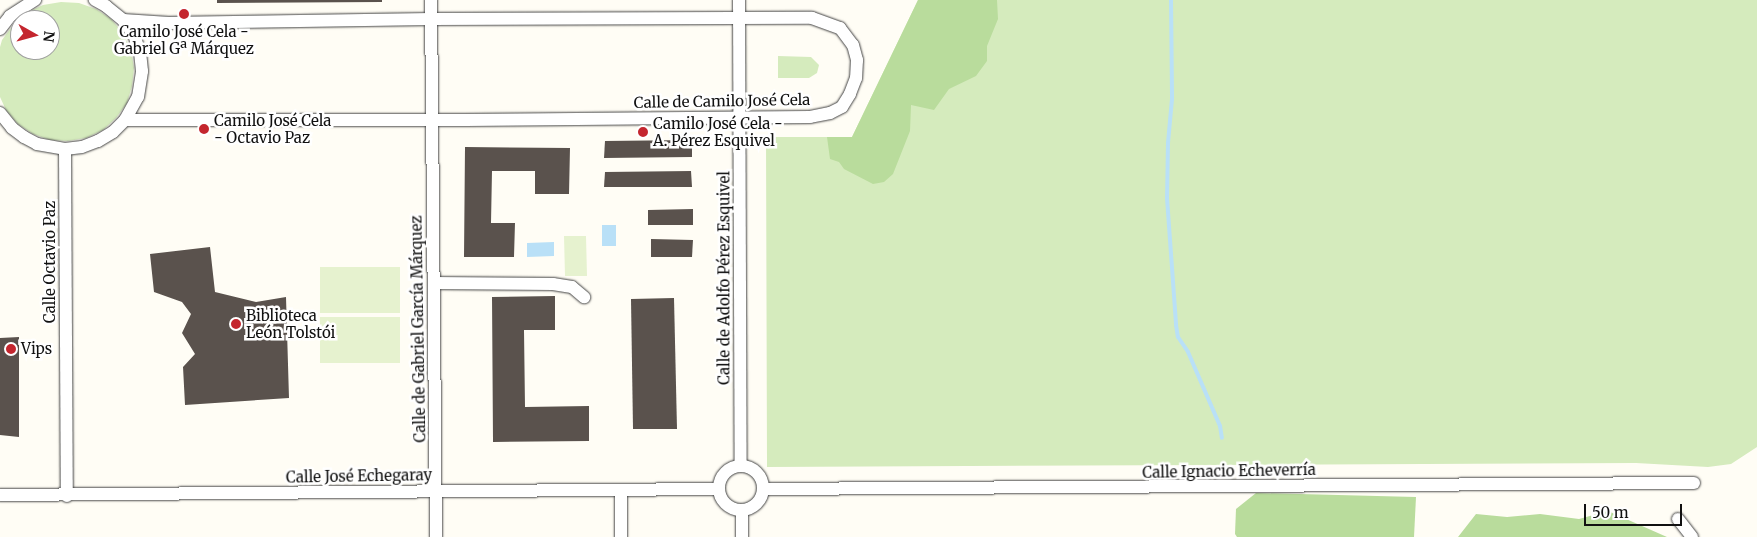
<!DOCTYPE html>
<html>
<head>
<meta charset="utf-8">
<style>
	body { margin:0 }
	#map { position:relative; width:1757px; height:537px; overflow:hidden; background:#fffdf5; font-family:Merriweather,serif }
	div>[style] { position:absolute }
	.green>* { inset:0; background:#d5ebbd }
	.forest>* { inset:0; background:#b9dc9c }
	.pitch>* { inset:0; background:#e6f2cf }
	.water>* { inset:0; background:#b9e0f7 }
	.stream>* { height:4px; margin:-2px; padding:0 2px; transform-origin:2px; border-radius:2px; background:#b9e0f7 }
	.building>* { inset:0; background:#5a524d }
	.roads { filter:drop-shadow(0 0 1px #444) drop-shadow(0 0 1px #444) }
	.minor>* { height:12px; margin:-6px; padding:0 6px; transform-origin:6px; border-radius:6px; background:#fff }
	.minor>.ring { margin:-6px; padding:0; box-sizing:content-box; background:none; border:12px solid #fff; border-radius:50% }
	.dots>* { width:14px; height:14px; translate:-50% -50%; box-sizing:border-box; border:2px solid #fff; border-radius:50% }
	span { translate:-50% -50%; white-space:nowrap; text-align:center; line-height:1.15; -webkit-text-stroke:5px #fff; paint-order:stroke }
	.poi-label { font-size:15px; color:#111 }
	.left { translate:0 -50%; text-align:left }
	.street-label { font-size:15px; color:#111 }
	.north { position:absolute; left:10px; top:10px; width:50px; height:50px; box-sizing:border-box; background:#fff; border:1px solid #a0a0a0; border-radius:50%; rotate:97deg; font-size:14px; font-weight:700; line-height:20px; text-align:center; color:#111 }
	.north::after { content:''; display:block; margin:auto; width:18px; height:22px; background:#c4262e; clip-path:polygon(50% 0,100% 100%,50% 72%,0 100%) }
	.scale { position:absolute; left:1584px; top:504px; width:98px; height:22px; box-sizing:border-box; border:2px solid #111; border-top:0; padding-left:6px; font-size:15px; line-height:18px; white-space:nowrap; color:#111; -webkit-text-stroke:4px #fff; paint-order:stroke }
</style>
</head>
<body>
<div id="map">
	<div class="green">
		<i style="clip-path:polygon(918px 0,1757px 0,1757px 447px,1731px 464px,1708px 467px,1636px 463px,767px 467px,766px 137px,852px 137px)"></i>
		<i style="clip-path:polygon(evenodd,61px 2px,79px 3px,96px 9px,111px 19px,123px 33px,131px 50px,134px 68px,132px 86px,127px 103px,116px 118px,103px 130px,86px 138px,68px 141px,50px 140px,33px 134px,18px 124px,6px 110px,0 97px,0 47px,2px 40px,13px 25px,26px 13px,43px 5px,61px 2px,20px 20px,50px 20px,50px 50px,20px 50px,20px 20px)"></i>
		<i style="clip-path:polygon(778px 56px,811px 57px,819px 65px,817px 73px,809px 78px,778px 78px)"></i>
	</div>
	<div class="forest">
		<i style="clip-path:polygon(918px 0,997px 0,998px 19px,987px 46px,987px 61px,976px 76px,949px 89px,934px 110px,911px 105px,910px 131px,893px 174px,884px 182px,873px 184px,844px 169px,839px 162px,830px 159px,827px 137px,852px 137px)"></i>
		<i style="clip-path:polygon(1256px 493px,1416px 497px,1414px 537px,1237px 537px,1235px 534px,1236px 509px)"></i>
		<i style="clip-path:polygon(1608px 511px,1667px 537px,1458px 537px,1476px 514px,1507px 517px,1540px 514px,1579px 519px)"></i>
	</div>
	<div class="pitch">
		<i style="clip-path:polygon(564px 236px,586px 236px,587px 276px,565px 276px)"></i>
		<i style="clip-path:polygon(320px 267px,400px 267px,400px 313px,320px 313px)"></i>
		<i style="clip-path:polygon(320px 317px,400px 317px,400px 363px,320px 363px)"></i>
	</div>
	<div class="water">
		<i style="clip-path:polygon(602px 225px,616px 225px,616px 246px,602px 246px)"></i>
		<i style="clip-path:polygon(554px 242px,554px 256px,527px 257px,527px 243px)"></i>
	</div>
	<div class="stream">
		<i style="left:1171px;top:0;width:99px;rotate:89.4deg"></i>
		<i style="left:1172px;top:99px;width:44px;rotate:95.2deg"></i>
		<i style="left:1168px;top:143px;width:55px;rotate:91deg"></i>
		<i style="left:1167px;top:198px;width:127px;rotate:85.9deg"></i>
		<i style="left:1176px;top:325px;width:12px;rotate:81deg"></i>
		<i style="left:1178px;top:337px;width:18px;rotate:56deg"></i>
		<i style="left:1188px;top:352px;width:81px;rotate:66.6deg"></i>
		<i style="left:1220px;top:426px;width:12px;rotate:81deg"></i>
	</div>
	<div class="building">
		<i style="clip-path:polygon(217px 0,382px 0,382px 2px,217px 3px)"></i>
		<i style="clip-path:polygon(692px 140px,692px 157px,604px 158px,605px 141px)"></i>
		<i style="clip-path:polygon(465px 147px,570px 148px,569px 194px,535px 194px,535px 171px,492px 171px,491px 223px,515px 223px,514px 257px,464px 257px)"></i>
		<i style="clip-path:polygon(691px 171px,692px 187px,604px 187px,605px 172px)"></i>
		<i style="clip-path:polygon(693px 209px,693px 225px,648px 225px,648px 210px)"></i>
		<i style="clip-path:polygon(651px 239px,693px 240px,692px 257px,651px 257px)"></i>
		<i style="clip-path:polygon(210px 247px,215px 292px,256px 302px,286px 297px,289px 398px,185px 405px,183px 367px,195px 354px,182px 333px,191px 314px,182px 302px,154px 292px,150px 254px)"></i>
		<i style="clip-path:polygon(555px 296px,555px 330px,524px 330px,525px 407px,589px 406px,589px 441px,493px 442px,492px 297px)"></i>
		<i style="clip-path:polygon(674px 298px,677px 429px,633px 429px,631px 299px)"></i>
		<i style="clip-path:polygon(19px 337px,19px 437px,0 435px,0 338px)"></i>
	</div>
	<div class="roads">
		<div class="minor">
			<i style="left:431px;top:0;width:537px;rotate:89.47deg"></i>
			<i style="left:739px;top:0;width:466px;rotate:89.8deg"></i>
			<i style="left:123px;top:20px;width:46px;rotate:3.7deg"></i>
			<i style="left:169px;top:23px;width:262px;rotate:-0.9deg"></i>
			<i style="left:431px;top:19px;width:381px;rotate:-0.2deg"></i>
			<i style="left:812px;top:18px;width:30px;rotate:20deg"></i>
			<i style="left:840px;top:28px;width:21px;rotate:53deg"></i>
			<i style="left:853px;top:45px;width:16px;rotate:75deg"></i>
			<i style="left:857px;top:60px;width:18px;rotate:93deg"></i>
			<i style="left:856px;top:78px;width:17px;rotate:111deg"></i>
			<i style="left:850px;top:94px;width:15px;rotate:122deg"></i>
			<i style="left:842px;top:107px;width:13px;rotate:153deg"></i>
			<i style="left:830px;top:113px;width:20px;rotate:169deg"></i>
			<i style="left:810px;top:117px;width:344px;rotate:179.5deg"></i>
			<i style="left:466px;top:120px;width:341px;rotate:180deg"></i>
			<i style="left:0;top:29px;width:16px;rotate:-52deg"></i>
			<i style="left:10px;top:16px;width:30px;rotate:-33deg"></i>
			<i style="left:0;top:113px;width:19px;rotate:51deg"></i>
			<i style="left:12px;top:128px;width:15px;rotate:37deg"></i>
			<i style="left:24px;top:137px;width:15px;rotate:28deg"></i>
			<i style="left:37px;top:144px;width:28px;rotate:10deg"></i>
			<i style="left:65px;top:149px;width:17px;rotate:-7deg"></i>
			<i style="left:82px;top:147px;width:17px;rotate:-21deg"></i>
			<i style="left:98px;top:141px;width:17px;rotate:-31deg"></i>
			<i style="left:113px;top:132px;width:17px;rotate:-45deg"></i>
			<i style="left:125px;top:120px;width:26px;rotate:-61deg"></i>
			<i style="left:138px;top:97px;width:26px;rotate:-81deg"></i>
			<i style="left:142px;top:71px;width:18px;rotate:-96deg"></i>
			<i style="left:140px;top:53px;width:19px;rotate:-108deg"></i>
			<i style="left:134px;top:35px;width:19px;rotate:-126deg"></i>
			<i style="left:123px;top:20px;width:22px;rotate:-141deg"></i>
			<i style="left:106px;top:6px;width:13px;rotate:-151deg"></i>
			<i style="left:65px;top:149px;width:347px;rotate:89.7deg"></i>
			<i style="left:434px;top:283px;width:119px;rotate:0.5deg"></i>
			<i style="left:553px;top:284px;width:19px;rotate:9deg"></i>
			<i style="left:572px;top:287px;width:16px;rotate:40deg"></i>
			<i class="ring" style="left:719px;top:466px;width:32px;height:32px"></i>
			<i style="left:763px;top:489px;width:931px;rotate:-0.37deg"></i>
			<i style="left:621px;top:491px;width:46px;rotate:90deg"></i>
			<i style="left:0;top:495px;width:719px;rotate:-0.48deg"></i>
			<i style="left:742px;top:510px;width:27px;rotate:90deg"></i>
			<i style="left:1678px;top:519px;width:23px;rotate:52deg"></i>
		</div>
	</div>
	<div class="dots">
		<i style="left:184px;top:14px;background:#c4262e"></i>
		<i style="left:204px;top:129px;background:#c4262e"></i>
		<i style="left:643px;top:132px;background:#c4262e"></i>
		<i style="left:236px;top:324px;background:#c4262e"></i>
		<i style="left:11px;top:349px;background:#c4262e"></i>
	</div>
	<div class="poi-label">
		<span style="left:184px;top:40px">Camilo José Cela -<br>Gabriel Gª Márquez</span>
		<span class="left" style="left:214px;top:129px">Camilo José Cela<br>- Octavio Paz</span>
		<span class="left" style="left:653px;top:132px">Camilo José Cela -<br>A. Pérez Esquivel</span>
		<span class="left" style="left:246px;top:324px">Biblioteca<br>León Tolstói</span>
		<span class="left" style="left:21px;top:349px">Vips</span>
	</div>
	<div class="street-label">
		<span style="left:722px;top:101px;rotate:-1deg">Calle de Camilo José Cela</span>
		<span style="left:50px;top:262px;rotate:-90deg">Calle Octavio Paz</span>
		<span style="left:724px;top:278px;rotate:-90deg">Calle de Adolfo Pérez Esquivel</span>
		<span style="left:418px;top:329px;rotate:-91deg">Calle de Gabriel García Márquez</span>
		<span style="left:1229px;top:471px;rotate:-1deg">Calle Ignacio Echeverría</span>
		<span style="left:359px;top:476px;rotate:-1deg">Calle José Echegaray</span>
	</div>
	<div class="north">N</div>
	<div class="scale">50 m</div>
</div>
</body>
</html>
